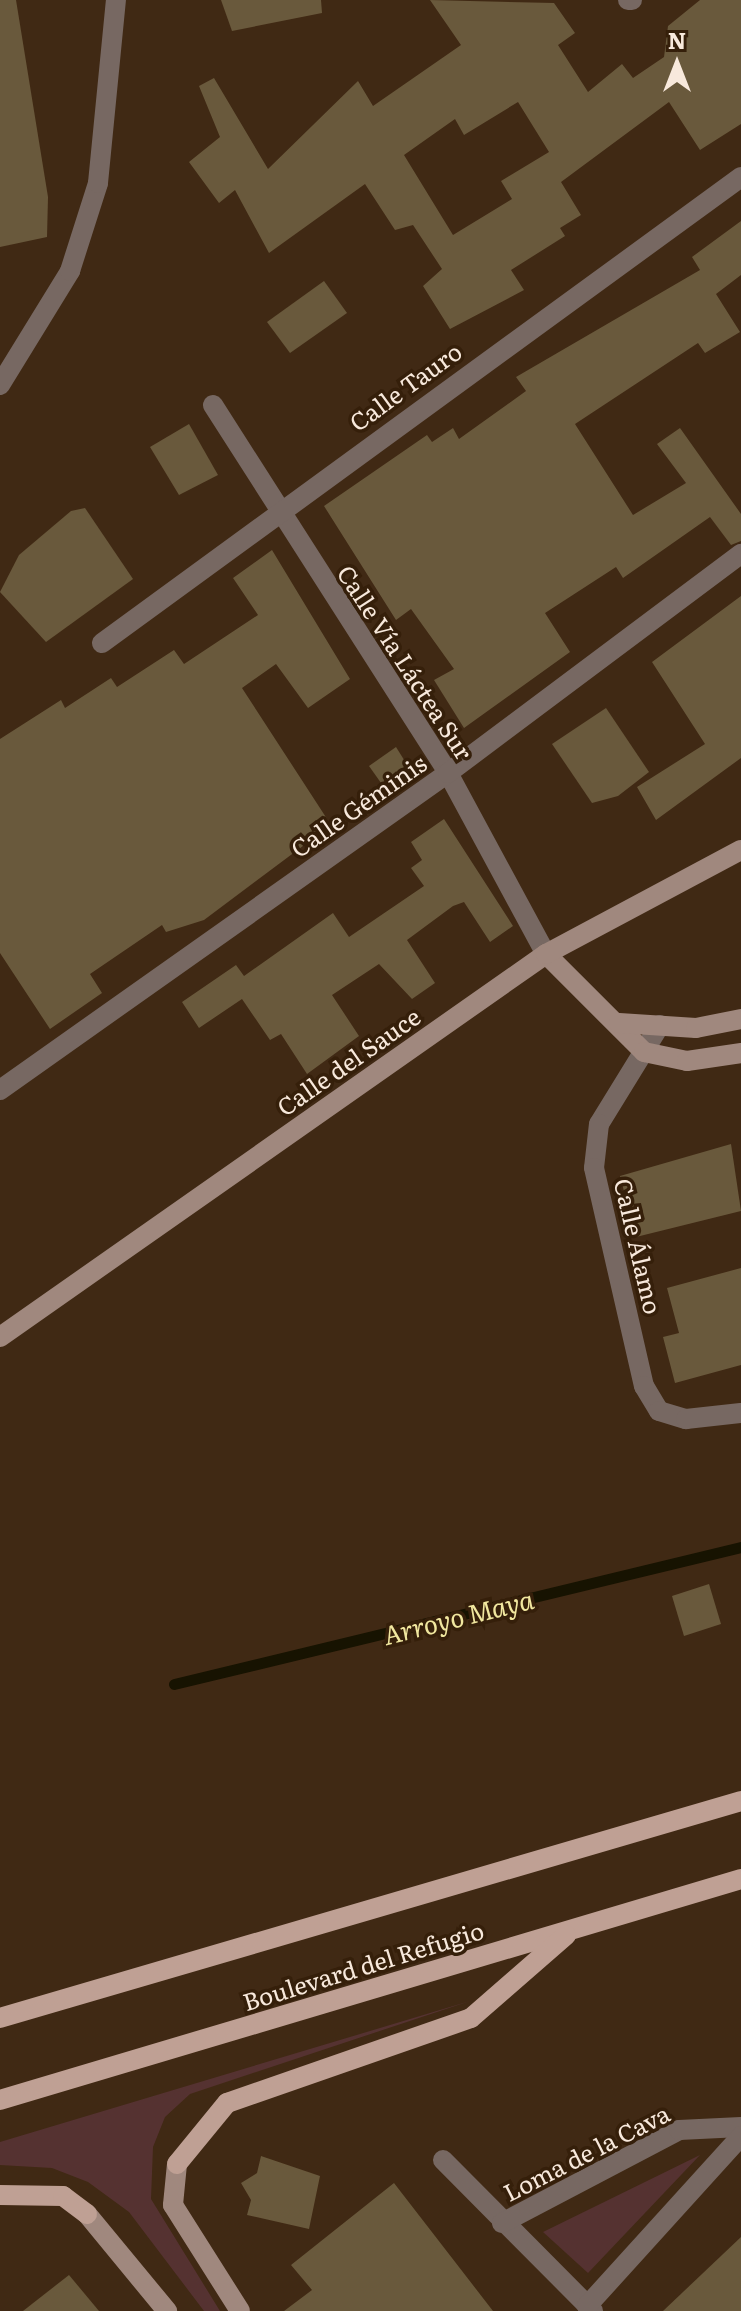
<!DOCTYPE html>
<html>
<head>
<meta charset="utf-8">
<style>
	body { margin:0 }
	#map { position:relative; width:741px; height:2311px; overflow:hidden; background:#402914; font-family:Literata,serif }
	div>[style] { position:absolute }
	.green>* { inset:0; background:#553231 }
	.stream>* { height:11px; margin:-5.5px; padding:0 5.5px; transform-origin:5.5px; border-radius:5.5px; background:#171301 }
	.building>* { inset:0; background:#69593c }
	.street>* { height:20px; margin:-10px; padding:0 10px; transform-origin:10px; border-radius:10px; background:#776862 }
	.secondary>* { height:20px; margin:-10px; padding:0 10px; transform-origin:10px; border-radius:10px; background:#a0887e }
	.primary>* { height:20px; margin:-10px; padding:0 10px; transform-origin:10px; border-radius:10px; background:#bfa094 }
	span { translate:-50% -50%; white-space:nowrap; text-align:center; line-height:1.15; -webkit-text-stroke:7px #351f0a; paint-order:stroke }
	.street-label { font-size:24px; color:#f8e9dc }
	.water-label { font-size:26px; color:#f1e79f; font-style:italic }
	.north { position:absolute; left:637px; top:24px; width:80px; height:80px; -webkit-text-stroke:6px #351f0a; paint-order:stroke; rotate:0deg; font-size:22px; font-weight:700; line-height:32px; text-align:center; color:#f8e9dc }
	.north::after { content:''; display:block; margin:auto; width:28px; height:36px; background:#f8e9dc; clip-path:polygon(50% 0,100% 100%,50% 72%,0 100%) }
</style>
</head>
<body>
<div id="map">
	<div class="green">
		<i style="clip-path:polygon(470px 2001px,190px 2094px,165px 2117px,153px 2147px,151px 2199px,220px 2311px,204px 2311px,129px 2212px,88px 2182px,52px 2168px,0 2165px,0 2142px)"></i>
		<i style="clip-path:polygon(700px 2155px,588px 2273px,543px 2232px)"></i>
	</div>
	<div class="stream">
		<i style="left:174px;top:1684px;width:583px;rotate:-13.58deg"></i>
	</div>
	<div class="building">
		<i style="clip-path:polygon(0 0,16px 0,48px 197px,47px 237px,0 247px)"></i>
		<i style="clip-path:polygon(221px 0,321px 0,322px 13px,232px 31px)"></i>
		<i style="clip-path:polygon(evenodd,430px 0,554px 3px,575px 33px,558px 45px,588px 92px,622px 64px,633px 78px,664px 57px,668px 26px,700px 0,741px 0,741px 124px,700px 150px,669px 102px,561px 182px,581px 215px,560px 228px,565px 236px,511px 270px,524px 290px,450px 329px,423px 286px,442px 269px,413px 225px,395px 230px,365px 184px,269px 253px,235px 190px,219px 203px,189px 162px,220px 137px,199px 86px,214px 78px,268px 169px,358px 81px,373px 106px,461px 45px,430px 0,518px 102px,549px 152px,501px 181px,512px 199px,453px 235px,404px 155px,455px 119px,464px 135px,518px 102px)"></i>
		<i style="clip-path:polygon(741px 221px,741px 275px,716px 294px,740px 332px,705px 353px,698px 343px,575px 424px,633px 515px,686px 483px,657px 444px,680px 428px,741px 514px,741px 541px,731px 545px,710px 517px,623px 578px,616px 567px,545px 613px,570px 652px,464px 728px,434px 680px,454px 669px,411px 609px,396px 620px,324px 506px,427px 435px,432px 442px,453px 428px,459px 439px,526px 391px,516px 377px,700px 270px,692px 257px)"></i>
		<i style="clip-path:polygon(324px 281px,347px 313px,290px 353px,267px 322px)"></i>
		<i style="clip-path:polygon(189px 424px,218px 475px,179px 495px,150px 447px)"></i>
		<i style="clip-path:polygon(85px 508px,133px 579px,46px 642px,0 592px,19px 555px,71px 511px)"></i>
		<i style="clip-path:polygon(272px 550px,350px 679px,308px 708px,276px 664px,242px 688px,331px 825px,204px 920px,166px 932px,162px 925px,90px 974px,102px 993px,50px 1029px,0 953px,0 739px,61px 700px,65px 708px,111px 678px,117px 687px,174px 650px,184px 664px,258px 615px,233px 578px)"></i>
		<i style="clip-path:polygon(741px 596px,741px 758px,656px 820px,637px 787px,705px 744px,652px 662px)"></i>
		<i style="clip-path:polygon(606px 708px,649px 772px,618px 796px,592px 803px,552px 744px)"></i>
		<i style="clip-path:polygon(396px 747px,411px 771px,386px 790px,369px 766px)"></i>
		<i style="clip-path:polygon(444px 819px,513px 926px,490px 942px,464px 902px,453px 906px,407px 940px,435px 983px,412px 999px,379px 964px,332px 995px,359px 1036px,307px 1074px,281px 1034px,270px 1040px,242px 999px,199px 1028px,182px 1002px,236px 965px,244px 976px,333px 913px,349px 937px,424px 886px,411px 868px,422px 860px,411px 842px)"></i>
		<i style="clip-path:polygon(731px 1144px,741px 1211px,636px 1237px,620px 1176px)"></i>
		<i style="clip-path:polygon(741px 1268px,741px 1365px,675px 1383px,663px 1337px,679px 1333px,667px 1288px)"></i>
		<i style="clip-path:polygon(709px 1584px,721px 1624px,684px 1636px,672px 1596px)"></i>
		<i style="clip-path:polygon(261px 2156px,320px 2176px,309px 2229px,247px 2215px,251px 2200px,241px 2183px,257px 2173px)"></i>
		<i style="clip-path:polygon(394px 2183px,493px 2311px,284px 2311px,312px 2290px,291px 2265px)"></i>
		<i style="clip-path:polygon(741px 2237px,741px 2311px,663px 2311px)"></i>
		<i style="clip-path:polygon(69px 2275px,99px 2311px,23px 2311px)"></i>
	</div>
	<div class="street">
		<i style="left:628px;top:0;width:4px"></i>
		<i style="left:0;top:385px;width:134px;rotate:-58.4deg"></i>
		<i style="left:70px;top:271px;width:92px;rotate:-72.3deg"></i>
		<i style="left:98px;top:183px;width:184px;rotate:-84.4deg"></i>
		<i style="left:213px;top:405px;width:437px;rotate:57.4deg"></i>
		<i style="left:448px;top:773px;width:206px;rotate:61.6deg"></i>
		<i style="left:102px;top:643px;width:791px;rotate:-36.1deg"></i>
		<i style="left:660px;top:1025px;width:116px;rotate:121.6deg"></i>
		<i style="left:599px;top:1124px;width:44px;rotate:96.5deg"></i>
		<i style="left:594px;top:1168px;width:224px;rotate:77.1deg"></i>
		<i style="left:644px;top:1386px;width:29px;rotate:59deg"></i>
		<i style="left:659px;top:1411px;width:28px;rotate:17deg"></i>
		<i style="left:686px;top:1419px;width:55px;rotate:-6.2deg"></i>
		<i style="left:0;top:1090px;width:549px;rotate:-35.28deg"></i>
		<i style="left:448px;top:773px;width:366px;rotate:-36.8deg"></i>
		<i style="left:443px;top:2160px;width:213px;rotate:45.2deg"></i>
		<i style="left:502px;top:2223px;width:200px;rotate:-27.7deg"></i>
		<i style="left:679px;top:2130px;width:62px;rotate:-2.8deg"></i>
		<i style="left:587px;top:2306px;width:229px;rotate:-47.8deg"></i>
	</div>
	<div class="secondary">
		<i style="left:546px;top:954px;width:139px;rotate:45deg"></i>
		<i style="left:644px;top:1052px;width:44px;rotate:11.8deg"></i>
		<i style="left:687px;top:1061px;width:55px;rotate:-8.4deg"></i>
		<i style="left:619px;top:1023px;width:77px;rotate:3.7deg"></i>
		<i style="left:696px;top:1028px;width:46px;rotate:-11.3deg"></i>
		<i style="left:0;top:1337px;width:667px;rotate:-35.05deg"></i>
		<i style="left:546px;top:954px;width:221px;rotate:-28.1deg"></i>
		<i style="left:177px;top:2164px;width:41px;rotate:95.6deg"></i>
		<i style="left:173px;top:2205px;width:125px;rotate:57.7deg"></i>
		<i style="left:87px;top:2214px;width:126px;rotate:50.5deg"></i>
	</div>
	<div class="primary">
		<i style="left:0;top:2018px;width:772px;rotate:-16.32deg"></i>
		<i style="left:0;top:2100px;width:773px;rotate:-16.61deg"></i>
		<i style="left:177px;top:2164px;width:79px;rotate:-50.7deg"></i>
		<i style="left:227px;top:2103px;width:258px;rotate:-19.2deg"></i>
		<i style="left:471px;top:2018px;width:126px;rotate:-41.1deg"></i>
		<i style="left:0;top:2195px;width:63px;rotate:0.9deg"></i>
		<i style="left:63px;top:2196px;width:30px;rotate:37deg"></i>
	</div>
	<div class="street-label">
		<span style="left:405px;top:386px;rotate:-36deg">Calle Tauro</span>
		<span style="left:406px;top:662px;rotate:57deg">Calle Vía Láctea Sur</span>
		<span style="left:358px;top:805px;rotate:-35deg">Calle Géminis</span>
		<span style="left:348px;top:1061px;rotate:-35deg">Calle del Sauce</span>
		<span style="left:639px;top:1246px;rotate:77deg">Calle Álamo</span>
		<span style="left:363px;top:1965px;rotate:-17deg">Boulevard del Refugio</span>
		<span style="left:586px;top:2152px;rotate:-27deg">Loma de la Cava</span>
	</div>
	<div class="water-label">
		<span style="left:458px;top:1616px;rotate:-14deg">Arroyo Maya</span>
	</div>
	<div class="north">N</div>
</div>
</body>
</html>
